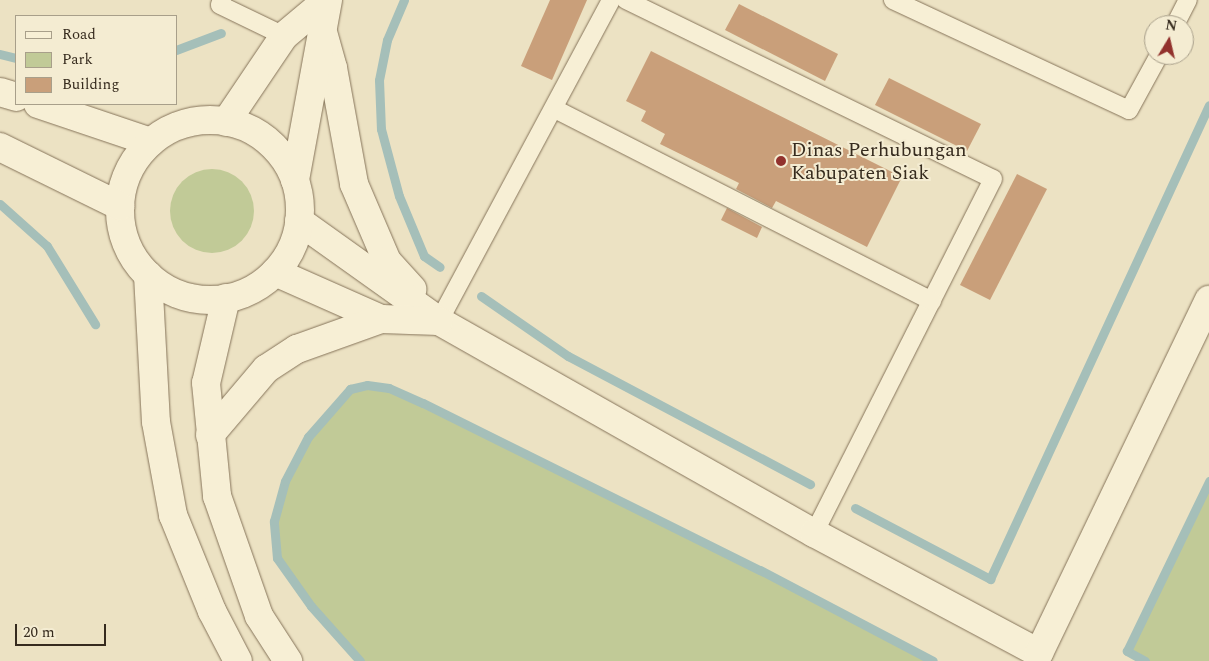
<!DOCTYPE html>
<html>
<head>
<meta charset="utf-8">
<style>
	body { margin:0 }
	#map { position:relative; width:1209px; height:661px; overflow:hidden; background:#ece2c3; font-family:Spectral,serif }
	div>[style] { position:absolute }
	.green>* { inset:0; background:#c1ca97 }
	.round { border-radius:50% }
	.stream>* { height:9px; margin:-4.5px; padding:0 4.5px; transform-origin:4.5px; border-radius:4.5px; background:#a5bfb9 }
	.building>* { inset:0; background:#c99f7a }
	.roads { filter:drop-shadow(0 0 1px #86745a) drop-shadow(0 0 1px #86745a) }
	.service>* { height:18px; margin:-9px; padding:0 9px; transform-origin:9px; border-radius:9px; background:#f7efd5 }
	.minor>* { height:28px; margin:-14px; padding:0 14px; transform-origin:14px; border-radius:14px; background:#f7efd5 }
	.secondary>* { height:28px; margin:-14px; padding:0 14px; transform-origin:14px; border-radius:14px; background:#f7efd5 }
	.secondary>.ring { margin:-14px; padding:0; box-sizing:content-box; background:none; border:28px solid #f7efd5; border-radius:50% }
	.dots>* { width:14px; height:14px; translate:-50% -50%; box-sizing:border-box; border:2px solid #f4ecd2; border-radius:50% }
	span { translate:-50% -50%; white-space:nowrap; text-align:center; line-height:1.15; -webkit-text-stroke:4px #f4ecd2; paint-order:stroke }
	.poi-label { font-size:20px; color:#362b1e }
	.left { translate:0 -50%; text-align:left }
	.legend { position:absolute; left:15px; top:15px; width:162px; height:90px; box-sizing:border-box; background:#f4ecd2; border:1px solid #a89f8a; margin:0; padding:6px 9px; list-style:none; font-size:15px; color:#362b1e }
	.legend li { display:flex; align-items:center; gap:10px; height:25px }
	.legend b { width:25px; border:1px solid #a89f8a }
	.north { position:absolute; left:1144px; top:15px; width:50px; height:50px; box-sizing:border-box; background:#f4ecd2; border:1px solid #a89f8a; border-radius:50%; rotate:9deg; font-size:14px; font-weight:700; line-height:20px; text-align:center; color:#362b1e }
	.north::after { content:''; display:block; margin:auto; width:18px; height:22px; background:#92322d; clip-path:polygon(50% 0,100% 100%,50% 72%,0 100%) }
	.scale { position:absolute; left:15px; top:624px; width:91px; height:22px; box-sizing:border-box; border:2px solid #362b1e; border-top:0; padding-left:6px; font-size:15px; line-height:18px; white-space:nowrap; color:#362b1e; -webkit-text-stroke:4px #f4ecd2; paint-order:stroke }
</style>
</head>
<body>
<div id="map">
	<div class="green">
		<i class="round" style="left:170px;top:169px;width:84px;height:84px"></i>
		<i style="clip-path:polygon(367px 385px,389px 388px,423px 403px,760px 570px,933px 661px,360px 661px,311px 606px,277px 558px,274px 521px,285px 481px,308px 437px,350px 389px)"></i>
		<i style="clip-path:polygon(1209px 481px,1209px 661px,1145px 661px,1127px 651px)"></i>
	</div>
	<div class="stream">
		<i style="left:404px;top:0;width:43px;rotate:113deg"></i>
		<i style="left:387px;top:40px;width:41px;rotate:101.3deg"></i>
		<i style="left:379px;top:80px;width:49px;rotate:87.7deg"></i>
		<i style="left:381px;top:129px;width:69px;rotate:75deg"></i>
		<i style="left:399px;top:196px;width:65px;rotate:67.4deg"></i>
		<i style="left:424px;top:256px;width:19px;rotate:35deg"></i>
		<i style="left:176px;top:50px;width:48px;rotate:-20.7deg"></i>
		<i style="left:0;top:54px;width:16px;rotate:14deg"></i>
		<i style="left:0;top:204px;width:63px;rotate:41.8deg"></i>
		<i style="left:47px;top:246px;width:92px;rotate:58.4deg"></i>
		<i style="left:481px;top:296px;width:106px;rotate:34.6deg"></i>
		<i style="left:568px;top:356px;width:274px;rotate:27.9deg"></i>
		<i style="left:855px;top:508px;width:153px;rotate:27.7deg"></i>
		<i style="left:990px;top:579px;width:522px;rotate:-65.2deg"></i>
		<i style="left:360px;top:661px;width:74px;rotate:-131.7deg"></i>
		<i style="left:311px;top:606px;width:59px;rotate:-125.3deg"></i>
		<i style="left:277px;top:558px;width:37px;rotate:-95deg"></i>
		<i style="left:274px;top:521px;width:41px;rotate:-74.6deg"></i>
		<i style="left:285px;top:481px;width:50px;rotate:-62.4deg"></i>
		<i style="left:308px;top:437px;width:64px;rotate:-48.8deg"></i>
		<i style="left:350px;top:389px;width:17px;rotate:-13deg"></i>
		<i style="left:367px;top:385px;width:22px;rotate:8deg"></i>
		<i style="left:389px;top:388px;width:37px;rotate:24deg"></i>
		<i style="left:423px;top:403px;width:376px;rotate:26.4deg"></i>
		<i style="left:760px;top:570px;width:195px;rotate:27.7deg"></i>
		<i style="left:1145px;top:661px;width:21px;rotate:-151deg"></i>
		<i style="left:1127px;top:651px;width:189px;rotate:-64.2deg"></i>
	</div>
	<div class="building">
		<i style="clip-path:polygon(550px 0,587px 0,552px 80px,521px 66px)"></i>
		<i style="clip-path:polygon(739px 4px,838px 54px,825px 81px,725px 30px)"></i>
		<i style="clip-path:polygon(651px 51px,902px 177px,867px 247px,776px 201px,772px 208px,736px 189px,739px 183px,660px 144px,665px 134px,641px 121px,646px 111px,626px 101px)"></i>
		<i style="clip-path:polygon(889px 78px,981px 124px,967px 151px,875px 105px)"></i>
		<i style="clip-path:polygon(1017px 174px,1047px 189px,990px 300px,960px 285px)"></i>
		<i style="clip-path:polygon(727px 208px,762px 227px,757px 238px,721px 220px)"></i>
	</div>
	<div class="roads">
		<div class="service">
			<i style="left:222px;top:0;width:5px;rotate:112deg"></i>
			<i style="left:220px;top:5px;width:71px;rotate:25.8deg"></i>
			<i style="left:626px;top:0;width:408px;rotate:26deg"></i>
			<i style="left:993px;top:179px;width:397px;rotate:116.8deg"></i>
			<i style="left:893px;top:0;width:260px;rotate:25deg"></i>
			<i style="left:1129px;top:110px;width:63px;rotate:-61.4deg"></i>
			<i style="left:1175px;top:25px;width:28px;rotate:-63deg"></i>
			<i style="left:555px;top:109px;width:423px;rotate:27deg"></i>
			<i style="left:439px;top:321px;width:364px;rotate:-61.8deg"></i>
		</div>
		<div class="minor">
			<i style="left:321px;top:25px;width:45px;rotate:74.4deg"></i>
			<i style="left:333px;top:68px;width:118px;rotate:79.7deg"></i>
			<i style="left:354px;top:184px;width:84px;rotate:66.8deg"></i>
			<i style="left:387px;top:261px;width:38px;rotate:48deg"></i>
			<i style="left:226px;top:122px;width:104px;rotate:-56deg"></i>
			<i style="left:284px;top:36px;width:56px;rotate:-39.9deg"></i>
			<i style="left:295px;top:180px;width:183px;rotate:-79.6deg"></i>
			<i style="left:299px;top:221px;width:172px;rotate:35.5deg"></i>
			<i style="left:439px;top:321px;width:431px;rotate:29.5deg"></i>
			<i style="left:814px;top:533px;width:255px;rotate:28.1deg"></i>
			<i style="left:1039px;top:653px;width:392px;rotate:-64.3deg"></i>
			<i style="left:275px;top:272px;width:116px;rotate:23.9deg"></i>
			<i style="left:381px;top:319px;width:58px;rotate:2deg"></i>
			<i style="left:210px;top:435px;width:87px;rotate:-49.7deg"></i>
			<i style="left:266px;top:369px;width:37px;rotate:-33deg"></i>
			<i style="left:297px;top:349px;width:89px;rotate:-19.7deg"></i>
		</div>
		<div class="secondary">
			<i style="left:0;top:92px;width:17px;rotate:17deg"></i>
			<i style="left:38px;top:104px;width:119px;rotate:18.6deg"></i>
			<i class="ring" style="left:120px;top:120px;width:152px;height:152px"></i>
			<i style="left:0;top:147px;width:134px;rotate:26.2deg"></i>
			<i style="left:148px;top:275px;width:147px;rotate:86.9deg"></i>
			<i style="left:156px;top:422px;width:95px;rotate:79.6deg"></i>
			<i style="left:173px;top:515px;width:104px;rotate:67.9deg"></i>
			<i style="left:212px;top:611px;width:56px;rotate:62.5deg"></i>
			<i style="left:226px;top:298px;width:87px;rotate:103.2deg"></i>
			<i style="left:206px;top:383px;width:114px;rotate:84.4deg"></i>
			<i style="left:217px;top:496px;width:127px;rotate:70.7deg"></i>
			<i style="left:259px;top:616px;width:54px;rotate:57.2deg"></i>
		</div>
	</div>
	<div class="dots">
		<i style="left:781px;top:161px;background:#92322d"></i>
	</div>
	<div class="poi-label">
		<span class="left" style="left:791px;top:162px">Dinas Perhubungan<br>Kabupaten Siak</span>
	</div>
	<ul class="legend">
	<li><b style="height:6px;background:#f7efd5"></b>Road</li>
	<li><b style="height:14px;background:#c1ca97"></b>Park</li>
	<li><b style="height:14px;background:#c99f7a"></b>Building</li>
	</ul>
	<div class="north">N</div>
	<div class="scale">20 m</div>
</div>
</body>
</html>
